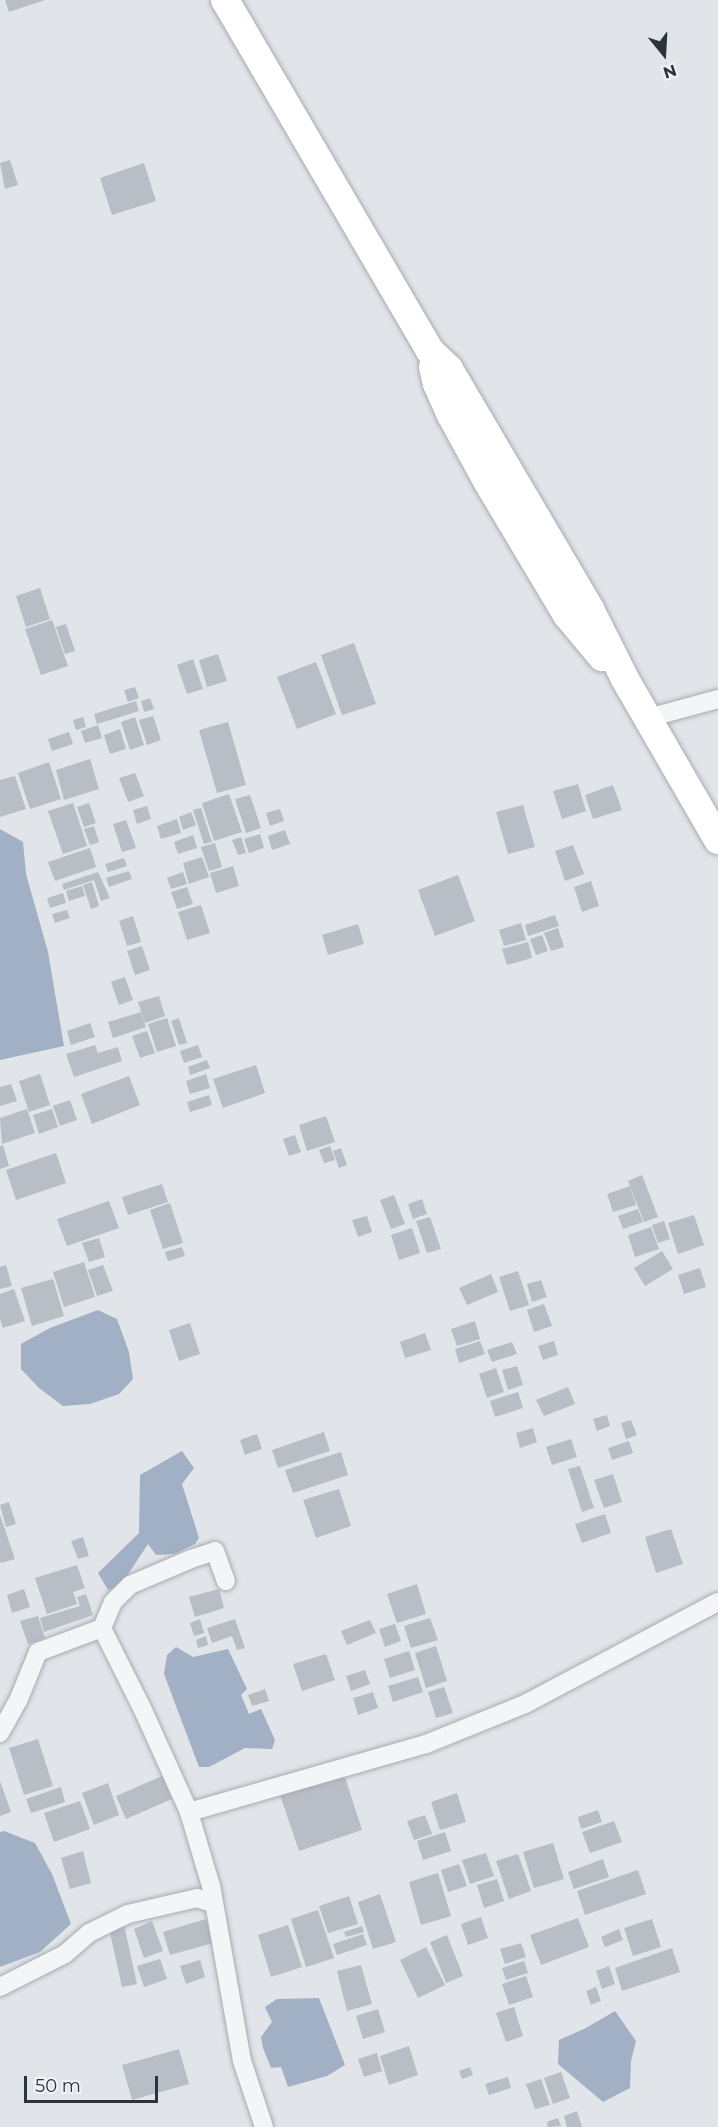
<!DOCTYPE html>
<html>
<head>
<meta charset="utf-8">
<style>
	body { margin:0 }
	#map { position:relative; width:718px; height:2127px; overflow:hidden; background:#e1e4e8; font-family:Montserrat,sans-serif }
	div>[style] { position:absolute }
	.water>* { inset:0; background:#a1b0c4 }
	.building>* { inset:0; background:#b9bdc5 }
	.roads { filter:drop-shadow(0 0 2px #a7abb2) drop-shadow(0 0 2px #a7abb2) }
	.minor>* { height:18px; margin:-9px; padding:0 9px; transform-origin:9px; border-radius:9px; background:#f4f5f7 }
	.primary>* { height:28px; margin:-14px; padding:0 14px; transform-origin:14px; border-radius:14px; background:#fff }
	span { translate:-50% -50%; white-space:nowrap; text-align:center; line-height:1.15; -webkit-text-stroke:5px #f1f3f6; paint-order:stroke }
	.north { position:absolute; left:634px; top:24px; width:60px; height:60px; -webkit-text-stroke:4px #f1f3f6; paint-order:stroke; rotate:162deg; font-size:16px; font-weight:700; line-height:24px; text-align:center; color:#2c323e }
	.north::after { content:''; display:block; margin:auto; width:21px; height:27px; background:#2c323e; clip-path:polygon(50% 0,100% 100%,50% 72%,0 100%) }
	.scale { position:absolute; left:24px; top:2076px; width:134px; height:27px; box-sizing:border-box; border:3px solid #2c323e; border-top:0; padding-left:8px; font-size:18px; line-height:21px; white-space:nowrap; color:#2c323e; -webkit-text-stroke:4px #f1f3f6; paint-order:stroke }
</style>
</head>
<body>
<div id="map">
	<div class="water">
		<i style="clip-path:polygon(0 829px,23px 842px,26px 874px,48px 952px,64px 1046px,0 1060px)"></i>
		<i style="clip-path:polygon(98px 1310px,117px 1319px,129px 1352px,133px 1379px,119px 1394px,90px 1404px,63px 1406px,39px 1388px,21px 1369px,21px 1344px,50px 1328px)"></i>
		<i style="clip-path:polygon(182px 1451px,194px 1468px,182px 1484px,199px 1538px,195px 1544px,175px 1554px,156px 1555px,148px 1544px,121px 1585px,108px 1590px,98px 1573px,139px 1533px,140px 1475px)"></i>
		<i style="clip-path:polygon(176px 1647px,193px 1657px,228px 1649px,247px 1689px,241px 1695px,249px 1714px,261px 1709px,275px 1740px,272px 1749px,245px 1748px,209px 1767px,199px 1767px,164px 1674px,167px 1655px)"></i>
		<i style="clip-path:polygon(4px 1831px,35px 1843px,52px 1874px,71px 1924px,40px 1952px,0 1967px,0 1832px)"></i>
		<i style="clip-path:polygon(319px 1998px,345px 2065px,327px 2076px,288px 2087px,281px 2067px,271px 2068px,263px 2048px,261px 2037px,272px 2022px,265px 2007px,277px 1999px)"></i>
		<i style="clip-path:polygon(615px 2011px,636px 2041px,631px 2061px,630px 2088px,603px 2102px,558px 2064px,559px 2040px,586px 2028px)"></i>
	</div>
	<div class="building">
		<i style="clip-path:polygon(5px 0,45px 0,9px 12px)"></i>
		<i style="clip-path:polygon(10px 160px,18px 185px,5px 189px,0 163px)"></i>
		<i style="clip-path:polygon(144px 163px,156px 201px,112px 215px,100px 178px)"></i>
		<i style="clip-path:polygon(40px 588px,50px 619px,26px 627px,16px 596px)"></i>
		<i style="clip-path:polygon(52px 620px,68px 666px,41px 675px,25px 629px)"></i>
		<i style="clip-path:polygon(66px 624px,75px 651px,65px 654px,56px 627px)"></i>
		<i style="clip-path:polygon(354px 643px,376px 704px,342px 715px,321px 655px)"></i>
		<i style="clip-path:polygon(218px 654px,227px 681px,207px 687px,199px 660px)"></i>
		<i style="clip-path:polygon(193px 659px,203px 689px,187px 694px,177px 665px)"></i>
		<i style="clip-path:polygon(316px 662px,336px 714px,297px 729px,277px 677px)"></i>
		<i style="clip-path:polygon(135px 687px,139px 698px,128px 702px,124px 690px)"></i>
		<i style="clip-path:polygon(150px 698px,154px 709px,144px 712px,141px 701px)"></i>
		<i style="clip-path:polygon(136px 701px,139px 711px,97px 724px,94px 714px)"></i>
		<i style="clip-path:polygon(153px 716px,161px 740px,147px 745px,139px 720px)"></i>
		<i style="clip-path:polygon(83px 717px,86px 727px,76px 730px,73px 720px)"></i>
		<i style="clip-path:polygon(135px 717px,144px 745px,130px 750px,121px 722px)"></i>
		<i style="clip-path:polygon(228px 722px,246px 785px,217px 793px,199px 730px)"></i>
		<i style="clip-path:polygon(98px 725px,102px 738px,85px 743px,81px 731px)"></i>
		<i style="clip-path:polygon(120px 729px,126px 749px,110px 754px,104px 735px)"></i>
		<i style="clip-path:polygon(69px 732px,73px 744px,52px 751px,48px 739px)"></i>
		<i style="clip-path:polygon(90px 759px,99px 789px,64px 800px,56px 770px)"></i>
		<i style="clip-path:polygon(49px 762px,61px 799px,30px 809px,18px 773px)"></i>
		<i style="clip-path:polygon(135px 773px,144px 796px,128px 802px,119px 778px)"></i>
		<i style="clip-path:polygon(15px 776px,26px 809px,0 817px,0 780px)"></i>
		<i style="clip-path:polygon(578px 784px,586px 811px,562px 819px,553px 791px)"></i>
		<i style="clip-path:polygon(613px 785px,622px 810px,593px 819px,585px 795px)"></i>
		<i style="clip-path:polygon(229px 794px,242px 832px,214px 841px,202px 803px)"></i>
		<i style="clip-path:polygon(250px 795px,261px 828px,246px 833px,235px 799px)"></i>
		<i style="clip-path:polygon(73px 803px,87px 846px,63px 854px,48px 811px)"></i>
		<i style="clip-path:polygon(89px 803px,96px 823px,84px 827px,77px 807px)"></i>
		<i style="clip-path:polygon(523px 805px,535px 847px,508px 854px,496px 812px)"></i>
		<i style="clip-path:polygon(147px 806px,151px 819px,137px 824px,133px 810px)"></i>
		<i style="clip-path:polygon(201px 808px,212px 842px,204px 844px,193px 810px)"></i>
		<i style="clip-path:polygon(280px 809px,284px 821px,270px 826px,266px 813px)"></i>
		<i style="clip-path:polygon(191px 812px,196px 825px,183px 830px,179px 817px)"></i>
		<i style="clip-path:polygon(177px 819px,181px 833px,161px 839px,157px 826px)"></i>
		<i style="clip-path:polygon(126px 820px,136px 848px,122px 852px,113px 824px)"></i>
		<i style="clip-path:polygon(94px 826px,99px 842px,90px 845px,84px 829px)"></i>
		<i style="clip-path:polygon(285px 830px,290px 844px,272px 850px,268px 836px)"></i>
		<i style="clip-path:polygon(260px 834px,264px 848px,249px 853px,244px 839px)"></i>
		<i style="clip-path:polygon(193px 835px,197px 848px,178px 854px,174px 842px)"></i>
		<i style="clip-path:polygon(241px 837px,246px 853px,238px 855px,232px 840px)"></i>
		<i style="clip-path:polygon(215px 843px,222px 867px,209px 871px,201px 847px)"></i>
		<i style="clip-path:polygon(573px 845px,584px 874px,565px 881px,555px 851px)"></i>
		<i style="clip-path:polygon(90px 848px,96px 867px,55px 881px,48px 862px)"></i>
		<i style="clip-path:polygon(202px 857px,209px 877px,189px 884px,183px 863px)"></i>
		<i style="clip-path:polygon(124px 858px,127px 866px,108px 872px,105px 864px)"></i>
		<i style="clip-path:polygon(233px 866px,239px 886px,216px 893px,210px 873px)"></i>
		<i style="clip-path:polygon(129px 871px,132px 879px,109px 887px,106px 878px)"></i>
		<i style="clip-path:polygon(98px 872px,110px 898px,101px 901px,94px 880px,64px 890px,62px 884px)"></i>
		<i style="clip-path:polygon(183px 872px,187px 884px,171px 889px,167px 878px)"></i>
		<i style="clip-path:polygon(458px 875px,475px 921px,435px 936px,418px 890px)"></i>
		<i style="clip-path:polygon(591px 881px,599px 906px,582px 912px,574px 887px)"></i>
		<i style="clip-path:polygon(92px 882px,99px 906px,91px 909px,83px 885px)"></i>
		<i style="clip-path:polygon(82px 886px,85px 896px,69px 901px,66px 891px)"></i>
		<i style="clip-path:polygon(187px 887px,193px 904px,177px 909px,171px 892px)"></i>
		<i style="clip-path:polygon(63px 893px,66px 903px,50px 908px,47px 898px)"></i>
		<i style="clip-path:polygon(201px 905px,210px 933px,187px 940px,178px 912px)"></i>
		<i style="clip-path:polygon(67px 910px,70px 918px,55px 923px,52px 914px)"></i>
		<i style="clip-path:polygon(555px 915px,559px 926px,528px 936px,525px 925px)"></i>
		<i style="clip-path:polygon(133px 916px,141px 942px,127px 946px,119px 921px)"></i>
		<i style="clip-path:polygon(521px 923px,526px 940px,504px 946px,499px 930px)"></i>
		<i style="clip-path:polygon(358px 924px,364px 944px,328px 955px,322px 935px)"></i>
		<i style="clip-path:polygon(558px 928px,564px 947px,551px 951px,544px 933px)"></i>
		<i style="clip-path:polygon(542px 935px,548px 951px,536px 955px,530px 939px)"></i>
		<i style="clip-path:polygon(528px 942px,532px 958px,507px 965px,502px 949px)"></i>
		<i style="clip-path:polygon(142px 946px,150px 970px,135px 975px,127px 951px)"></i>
		<i style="clip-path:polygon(125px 977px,133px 1000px,119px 1005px,111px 982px)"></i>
		<i style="clip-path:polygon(159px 996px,165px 1016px,145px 1023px,138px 1002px)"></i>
		<i style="clip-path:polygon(141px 1012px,146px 1027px,113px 1038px,108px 1022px)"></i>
		<i style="clip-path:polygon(167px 1018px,176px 1046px,157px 1052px,148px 1024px)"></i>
		<i style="clip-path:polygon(179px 1018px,187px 1043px,179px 1045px,171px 1021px)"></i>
		<i style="clip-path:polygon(90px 1023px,95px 1037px,71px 1045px,67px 1031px)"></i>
		<i style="clip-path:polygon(147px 1031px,155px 1053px,140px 1058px,132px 1036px)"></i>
		<i style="clip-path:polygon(95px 1045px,98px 1053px,118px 1047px,122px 1061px,74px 1077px,66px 1054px)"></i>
		<i style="clip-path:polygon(198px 1045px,202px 1057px,184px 1063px,180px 1051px)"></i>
		<i style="clip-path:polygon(207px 1060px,210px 1068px,190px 1075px,188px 1067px)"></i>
		<i style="clip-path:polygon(256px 1065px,265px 1093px,223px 1108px,213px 1079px)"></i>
		<i style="clip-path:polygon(40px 1074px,50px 1105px,29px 1112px,19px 1081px)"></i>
		<i style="clip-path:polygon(206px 1074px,210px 1088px,190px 1094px,186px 1081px)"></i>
		<i style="clip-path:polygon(129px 1076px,140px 1105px,92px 1124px,81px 1094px)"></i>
		<i style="clip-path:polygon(11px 1084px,17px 1101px,0 1106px,0 1087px)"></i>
		<i style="clip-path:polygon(209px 1095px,212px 1105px,190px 1112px,187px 1102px)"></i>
		<i style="clip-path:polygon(70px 1100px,77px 1120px,60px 1126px,53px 1106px)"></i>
		<i style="clip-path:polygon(27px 1109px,35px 1133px,2px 1144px,0 1118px)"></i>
		<i style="clip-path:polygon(52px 1109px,58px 1127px,39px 1134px,33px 1115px)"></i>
		<i style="clip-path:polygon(326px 1116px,335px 1142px,307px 1151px,299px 1125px)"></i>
		<i style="clip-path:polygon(295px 1135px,301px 1152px,289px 1156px,283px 1139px)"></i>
		<i style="clip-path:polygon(3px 1145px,9px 1166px,0 1169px,0 1146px)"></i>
		<i style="clip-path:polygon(330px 1146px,335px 1160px,324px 1163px,319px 1150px)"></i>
		<i style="clip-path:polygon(341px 1148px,347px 1165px,339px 1168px,333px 1151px)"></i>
		<i style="clip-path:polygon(56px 1153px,66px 1183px,16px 1200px,6px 1170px)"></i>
		<i style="clip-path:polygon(642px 1175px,658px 1217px,644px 1222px,628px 1181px)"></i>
		<i style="clip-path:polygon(162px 1184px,168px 1202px,128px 1215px,122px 1197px)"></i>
		<i style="clip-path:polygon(630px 1186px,636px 1205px,613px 1212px,607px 1194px)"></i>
		<i style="clip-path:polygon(394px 1195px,405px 1224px,391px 1229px,380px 1200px)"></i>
		<i style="clip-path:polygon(422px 1199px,427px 1214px,413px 1219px,408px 1204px)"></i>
		<i style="clip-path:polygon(109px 1201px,119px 1228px,67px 1246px,57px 1219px)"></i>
		<i style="clip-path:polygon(170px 1203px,183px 1243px,163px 1249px,150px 1210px)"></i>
		<i style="clip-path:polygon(638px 1209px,643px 1222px,623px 1229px,618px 1216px)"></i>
		<i style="clip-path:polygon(694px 1215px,704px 1245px,678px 1254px,668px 1223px)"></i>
		<i style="clip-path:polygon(367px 1216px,372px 1232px,358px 1237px,352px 1220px)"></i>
		<i style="clip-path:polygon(430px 1217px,441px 1249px,427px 1253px,416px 1221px)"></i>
		<i style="clip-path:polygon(664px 1221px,670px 1239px,658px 1243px,652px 1225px)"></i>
		<i style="clip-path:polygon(651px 1227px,659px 1249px,635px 1257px,628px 1235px)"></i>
		<i style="clip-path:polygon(412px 1228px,420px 1253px,399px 1260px,391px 1235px)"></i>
		<i style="clip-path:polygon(99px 1238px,105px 1257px,89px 1262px,82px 1243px)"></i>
		<i style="clip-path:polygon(182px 1247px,185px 1256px,168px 1261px,165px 1252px)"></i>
		<i style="clip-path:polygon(662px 1251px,673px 1269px,645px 1286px,634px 1268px)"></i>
		<i style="clip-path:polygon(84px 1262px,95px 1297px,64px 1307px,53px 1272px)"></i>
		<i style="clip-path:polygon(6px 1265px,12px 1286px,0 1289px,0 1267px)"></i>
		<i style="clip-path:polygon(103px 1265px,113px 1291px,97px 1296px,88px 1270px)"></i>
		<i style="clip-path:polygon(700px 1268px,706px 1287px,684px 1294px,678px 1275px)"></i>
		<i style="clip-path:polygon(518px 1271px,529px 1305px,510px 1311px,499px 1277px)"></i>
		<i style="clip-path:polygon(491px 1274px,498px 1292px,467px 1305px,459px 1288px)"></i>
		<i style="clip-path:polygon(53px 1279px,64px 1316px,32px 1326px,21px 1288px)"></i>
		<i style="clip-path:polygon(541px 1280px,547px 1297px,532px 1302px,527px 1284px)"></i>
		<i style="clip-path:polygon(14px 1289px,25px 1321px,3px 1328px,0 1319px,0 1294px)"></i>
		<i style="clip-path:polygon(544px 1304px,552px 1326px,534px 1332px,527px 1310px)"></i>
		<i style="clip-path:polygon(475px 1321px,480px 1339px,457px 1346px,451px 1329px)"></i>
		<i style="clip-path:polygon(190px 1323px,200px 1354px,179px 1361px,169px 1330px)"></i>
		<i style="clip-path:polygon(425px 1333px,431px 1350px,405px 1358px,400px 1342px)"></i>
		<i style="clip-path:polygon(480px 1341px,485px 1354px,459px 1363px,455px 1349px)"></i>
		<i style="clip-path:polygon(554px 1341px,558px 1355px,543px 1360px,538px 1346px)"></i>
		<i style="clip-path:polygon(512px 1342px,517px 1354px,492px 1362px,487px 1350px)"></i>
		<i style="clip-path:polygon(517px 1366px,523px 1385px,508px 1390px,502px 1370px)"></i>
		<i style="clip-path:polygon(496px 1368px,504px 1392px,487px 1398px,479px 1374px)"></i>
		<i style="clip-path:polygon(568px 1387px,575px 1404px,544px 1416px,536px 1400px)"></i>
		<i style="clip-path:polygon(518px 1392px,523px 1408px,495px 1417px,490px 1401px)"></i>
		<i style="clip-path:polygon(607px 1415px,610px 1426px,597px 1431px,593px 1419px)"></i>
		<i style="clip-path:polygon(631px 1420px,637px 1435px,626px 1439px,621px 1423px)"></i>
		<i style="clip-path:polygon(533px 1428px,537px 1442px,520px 1448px,516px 1433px)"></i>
		<i style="clip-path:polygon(324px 1432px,330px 1451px,278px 1468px,272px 1450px)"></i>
		<i style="clip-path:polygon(257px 1434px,262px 1449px,245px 1455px,240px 1440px)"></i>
		<i style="clip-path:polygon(571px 1439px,577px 1457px,552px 1465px,546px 1447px)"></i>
		<i style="clip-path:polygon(629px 1441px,633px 1453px,612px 1460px,608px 1448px)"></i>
		<i style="clip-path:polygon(341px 1452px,348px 1475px,293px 1493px,285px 1470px)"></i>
		<i style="clip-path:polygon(580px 1466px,594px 1508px,582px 1512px,568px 1469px)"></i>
		<i style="clip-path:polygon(613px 1474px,622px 1502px,604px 1508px,594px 1480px)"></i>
		<i style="clip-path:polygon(339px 1489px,351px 1526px,316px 1538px,303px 1500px)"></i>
		<i style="clip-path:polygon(9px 1502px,16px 1524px,6px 1527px,0 1505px)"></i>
		<i style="clip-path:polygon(605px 1514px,611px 1533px,582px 1543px,575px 1524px)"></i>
		<i style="clip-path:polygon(0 1515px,15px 1559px,1px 1563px,0 1561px)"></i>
		<i style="clip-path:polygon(671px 1529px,683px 1564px,656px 1573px,645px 1537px)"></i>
		<i style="clip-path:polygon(83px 1537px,89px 1556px,78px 1559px,71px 1541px)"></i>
		<i style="clip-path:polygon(77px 1565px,85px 1588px,73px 1592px,77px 1604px,47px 1614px,35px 1578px)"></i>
		<i style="clip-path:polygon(417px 1584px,426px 1614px,397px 1623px,387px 1594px)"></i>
		<i style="clip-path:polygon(24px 1589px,30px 1607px,12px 1613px,7px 1595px)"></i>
		<i style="clip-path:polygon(219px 1589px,224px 1608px,195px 1617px,189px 1597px)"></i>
		<i style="clip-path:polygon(86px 1594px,93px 1615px,44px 1632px,40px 1618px,80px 1606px,77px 1597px)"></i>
		<i style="clip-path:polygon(38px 1616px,45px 1638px,28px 1644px,20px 1621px)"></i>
		<i style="clip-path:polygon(430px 1618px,438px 1640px,411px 1648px,404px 1626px)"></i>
		<i style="clip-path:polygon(200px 1619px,204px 1633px,194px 1636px,190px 1623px)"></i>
		<i style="clip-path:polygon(235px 1619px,245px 1648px,237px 1650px,232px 1636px,212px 1643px,207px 1628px)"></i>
		<i style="clip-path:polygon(370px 1620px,376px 1633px,347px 1645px,341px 1631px)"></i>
		<i style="clip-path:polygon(395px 1624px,401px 1641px,385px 1647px,379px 1629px)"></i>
		<i style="clip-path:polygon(206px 1636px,208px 1645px,198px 1648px,196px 1640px)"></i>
		<i style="clip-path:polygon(436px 1646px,447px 1681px,426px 1688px,415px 1653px)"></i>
		<i style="clip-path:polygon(409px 1651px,415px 1670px,390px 1678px,384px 1659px)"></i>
		<i style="clip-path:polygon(326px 1654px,335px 1680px,302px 1691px,293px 1664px)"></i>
		<i style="clip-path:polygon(365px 1670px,370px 1684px,351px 1691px,346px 1676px)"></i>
		<i style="clip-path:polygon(418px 1677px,423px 1692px,393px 1702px,388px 1686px)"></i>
		<i style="clip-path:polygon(444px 1687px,453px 1713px,436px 1718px,428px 1692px)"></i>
		<i style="clip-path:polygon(265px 1689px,269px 1701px,252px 1706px,248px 1695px)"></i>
		<i style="clip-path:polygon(373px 1692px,378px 1708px,358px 1715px,353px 1698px)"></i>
		<i style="clip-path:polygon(38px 1739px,53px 1786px,24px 1795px,9px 1748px)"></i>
		<i style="clip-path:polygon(344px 1774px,362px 1830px,299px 1851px,280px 1795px)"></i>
		<i style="clip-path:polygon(162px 1776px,172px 1799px,126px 1819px,116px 1796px)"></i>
		<i style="clip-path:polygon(0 1781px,11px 1812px,0 1816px)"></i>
		<i style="clip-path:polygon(108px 1783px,119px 1815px,94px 1825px,82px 1793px)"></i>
		<i style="clip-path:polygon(61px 1787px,65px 1802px,31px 1813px,26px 1799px)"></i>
		<i style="clip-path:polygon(457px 1793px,466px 1822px,440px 1830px,431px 1802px)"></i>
		<i style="clip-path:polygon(80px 1801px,90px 1829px,54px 1842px,44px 1813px)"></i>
		<i style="clip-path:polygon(598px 1810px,602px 1822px,581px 1829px,578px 1817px)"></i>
		<i style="clip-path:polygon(425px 1815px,432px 1834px,414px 1840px,407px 1821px)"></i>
		<i style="clip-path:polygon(614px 1821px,622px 1842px,590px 1853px,582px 1832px)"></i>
		<i style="clip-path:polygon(445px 1832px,451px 1851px,423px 1860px,417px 1841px)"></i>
		<i style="clip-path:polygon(553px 1843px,564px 1879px,534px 1888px,523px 1852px)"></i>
		<i style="clip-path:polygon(83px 1851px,91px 1883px,70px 1889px,61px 1858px)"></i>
		<i style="clip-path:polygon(486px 1853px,494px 1876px,470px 1884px,462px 1860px)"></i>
		<i style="clip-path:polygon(518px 1854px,531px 1891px,509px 1899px,496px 1861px)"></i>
		<i style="clip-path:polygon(603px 1859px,609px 1877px,574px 1889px,568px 1872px)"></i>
		<i style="clip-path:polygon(459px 1864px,467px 1886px,448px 1892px,441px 1870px)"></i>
		<i style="clip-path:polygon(638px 1870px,646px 1894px,585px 1915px,577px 1891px)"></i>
		<i style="clip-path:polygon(438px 1873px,451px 1916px,421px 1925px,409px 1882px)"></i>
		<i style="clip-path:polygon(497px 1879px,504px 1901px,484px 1908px,477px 1885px)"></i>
		<i style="clip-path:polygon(380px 1894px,396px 1942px,373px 1949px,358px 1902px)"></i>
		<i style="clip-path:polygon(349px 1896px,358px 1924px,328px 1933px,319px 1906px)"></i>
		<i style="clip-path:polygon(318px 1910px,334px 1958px,306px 1967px,291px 1919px)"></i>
		<i style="clip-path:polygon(481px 1917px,488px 1938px,468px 1945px,461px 1924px)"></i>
		<i style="clip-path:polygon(578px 1918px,589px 1947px,541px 1965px,530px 1935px)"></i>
		<i style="clip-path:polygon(206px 1919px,213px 1943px,170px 1955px,163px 1932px)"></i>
		<i style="clip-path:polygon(652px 1919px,661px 1947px,633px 1956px,624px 1928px)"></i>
		<i style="clip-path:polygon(152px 1921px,163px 1951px,144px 1958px,134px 1929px)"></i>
		<i style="clip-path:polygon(124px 1925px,137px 1984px,122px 1987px,109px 1928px)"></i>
		<i style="clip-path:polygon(288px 1925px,302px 1967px,271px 1977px,258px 1935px)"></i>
		<i style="clip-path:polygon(362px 1926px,364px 1932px,346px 1937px,344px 1932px)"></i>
		<i style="clip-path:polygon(619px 1929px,623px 1940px,605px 1947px,601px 1937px)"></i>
		<i style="clip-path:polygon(363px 1934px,367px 1945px,337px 1955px,333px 1944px)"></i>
		<i style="clip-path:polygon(447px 1935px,463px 1976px,446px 1983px,430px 1942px)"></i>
		<i style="clip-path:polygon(521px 1943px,526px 1957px,505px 1964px,500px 1949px)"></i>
		<i style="clip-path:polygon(426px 1947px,445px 1985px,418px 1998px,400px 1960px)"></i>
		<i style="clip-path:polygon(672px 1948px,680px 1972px,622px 1991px,615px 1968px)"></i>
		<i style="clip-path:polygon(160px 1959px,167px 1979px,144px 1987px,137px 1966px)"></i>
		<i style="clip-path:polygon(200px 1960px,205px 1977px,186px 1984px,180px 1966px)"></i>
		<i style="clip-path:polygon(524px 1961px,528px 1973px,506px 1980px,502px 1968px)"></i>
		<i style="clip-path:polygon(361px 1965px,372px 2004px,347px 2011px,337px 1971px)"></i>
		<i style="clip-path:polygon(609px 1966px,615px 1984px,602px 1989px,596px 1971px)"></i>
		<i style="clip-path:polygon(526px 1976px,533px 1997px,509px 2005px,502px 1984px)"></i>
		<i style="clip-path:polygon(596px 1987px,601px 2001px,591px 2005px,586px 1991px)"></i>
		<i style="clip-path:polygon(514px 2007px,523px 2036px,506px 2042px,496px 2013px)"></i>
		<i style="clip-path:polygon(378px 2009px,385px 2032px,363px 2039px,356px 2016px)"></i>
		<i style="clip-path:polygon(409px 2046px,418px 2075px,389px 2085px,380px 2056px)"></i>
		<i style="clip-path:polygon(179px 2049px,189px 2084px,132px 2100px,122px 2065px)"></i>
		<i style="clip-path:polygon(377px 2053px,382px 2071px,364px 2077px,358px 2059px)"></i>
		<i style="clip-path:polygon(470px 2067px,473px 2075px,462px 2079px,459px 2071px)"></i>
		<i style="clip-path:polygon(561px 2072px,570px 2098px,553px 2104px,544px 2078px)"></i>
		<i style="clip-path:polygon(508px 2077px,511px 2088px,489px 2095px,485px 2084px)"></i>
		<i style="clip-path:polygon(541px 2079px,550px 2105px,535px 2109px,526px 2084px)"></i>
		<i style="clip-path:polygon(577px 2111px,582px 2127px,567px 2127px,564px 2116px)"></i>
		<i style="clip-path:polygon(558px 2118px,561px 2126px,548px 2127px,547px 2122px)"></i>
	</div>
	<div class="roads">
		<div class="minor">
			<i style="left:648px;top:718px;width:73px;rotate:-15.2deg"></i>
			<i style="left:0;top:1733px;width:37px;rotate:-61deg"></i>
			<i style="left:18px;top:1701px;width:53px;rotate:-67.8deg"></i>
			<i style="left:38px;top:1652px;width:68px;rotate:-20.6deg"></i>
			<i style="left:189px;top:1812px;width:114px;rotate:-114.3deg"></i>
			<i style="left:142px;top:1708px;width:89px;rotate:-116.6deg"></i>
			<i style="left:102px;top:1628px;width:28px;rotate:-67deg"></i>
			<i style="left:113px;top:1602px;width:24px;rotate:-45deg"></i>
			<i style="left:130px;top:1585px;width:66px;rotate:-23.1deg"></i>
			<i style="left:191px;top:1559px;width:25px;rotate:-18deg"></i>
			<i style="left:215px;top:1551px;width:32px;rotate:70deg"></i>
			<i style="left:0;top:1987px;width:73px;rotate:-26.9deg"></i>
			<i style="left:65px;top:1954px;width:32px;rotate:-41deg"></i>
			<i style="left:89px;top:1933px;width:43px;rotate:-26deg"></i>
			<i style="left:128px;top:1914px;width:71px;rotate:-13.1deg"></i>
			<i style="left:197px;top:1898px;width:18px;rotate:19deg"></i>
			<i style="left:264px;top:2127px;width:70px;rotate:-108.4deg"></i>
			<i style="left:242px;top:2061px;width:178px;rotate:-100deg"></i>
			<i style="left:211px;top:1886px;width:77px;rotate:-106.6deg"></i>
			<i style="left:189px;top:1812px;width:247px;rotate:-16deg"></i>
			<i style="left:426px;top:1744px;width:107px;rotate:-22deg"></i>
			<i style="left:525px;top:1704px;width:218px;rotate:-27.9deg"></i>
		</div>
		<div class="primary">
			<i style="left:225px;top:0;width:406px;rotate:59.7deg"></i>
			<i style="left:430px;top:351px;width:26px;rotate:43deg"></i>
			<i style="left:449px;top:369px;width:61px;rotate:59.7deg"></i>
			<i style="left:480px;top:422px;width:217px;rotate:59.5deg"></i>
			<i style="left:590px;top:609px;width:78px;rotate:63.4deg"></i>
			<i style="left:625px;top:679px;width:186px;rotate:60deg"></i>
			<i style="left:433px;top:367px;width:17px;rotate:77deg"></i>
			<i style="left:437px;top:384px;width:34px;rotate:66deg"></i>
			<i style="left:451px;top:415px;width:75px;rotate:61.4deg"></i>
			<i style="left:487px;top:481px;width:156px;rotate:59.2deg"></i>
			<i style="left:567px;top:615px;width:55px;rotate:50.2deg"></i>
		</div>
	</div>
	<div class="north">N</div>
	<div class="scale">50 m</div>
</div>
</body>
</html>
